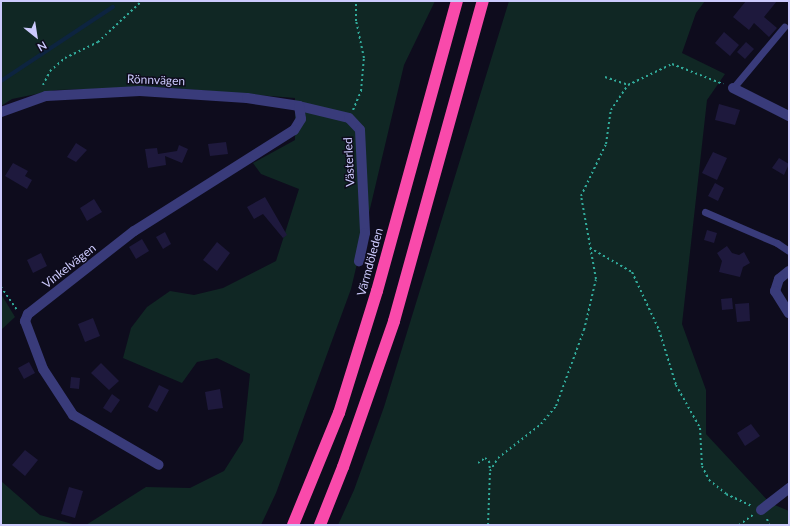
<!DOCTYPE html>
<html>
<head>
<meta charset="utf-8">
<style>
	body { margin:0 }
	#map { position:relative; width:790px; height:526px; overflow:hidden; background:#0e0c1d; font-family:Lato,sans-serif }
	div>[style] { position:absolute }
	.green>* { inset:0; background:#102724 }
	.stream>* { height:3.5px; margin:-1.75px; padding:0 1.75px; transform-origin:1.75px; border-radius:1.75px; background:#0d2440 }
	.building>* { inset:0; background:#1e193d }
	.path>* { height:2px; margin-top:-1px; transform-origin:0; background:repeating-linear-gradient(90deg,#31aa9a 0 2px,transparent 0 5px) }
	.service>* { height:7px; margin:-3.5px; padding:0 3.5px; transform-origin:3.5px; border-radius:3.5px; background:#393b7a }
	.minor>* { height:10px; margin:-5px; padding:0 5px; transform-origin:5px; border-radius:5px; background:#393b7a }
	.motorway>* { height:12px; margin:-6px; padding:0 6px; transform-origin:6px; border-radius:6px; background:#f94aab }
	span { translate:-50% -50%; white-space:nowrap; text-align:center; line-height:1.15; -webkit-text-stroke:3px #0e0c1d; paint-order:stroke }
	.street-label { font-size:12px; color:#cccafd }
	.frame { position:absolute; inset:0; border:2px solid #cccafd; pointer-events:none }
	.north { position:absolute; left:16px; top:16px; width:40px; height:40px; -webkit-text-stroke:3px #0e0c1d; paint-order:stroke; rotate:150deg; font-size:11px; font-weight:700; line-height:16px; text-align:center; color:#cccafd }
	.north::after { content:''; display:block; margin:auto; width:14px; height:18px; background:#cccafd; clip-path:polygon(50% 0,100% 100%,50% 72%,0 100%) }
</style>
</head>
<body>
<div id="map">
	<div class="green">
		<i style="clip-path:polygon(1px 1px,435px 1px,404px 65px,351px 289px,276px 493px,261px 525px,86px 525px,146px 487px,190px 488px,224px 471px,243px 441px,250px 374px,217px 358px,197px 362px,182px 383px,123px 358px,131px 328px,147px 307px,170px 291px,194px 295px,223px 288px,276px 261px,299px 189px,261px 174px,253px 163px,295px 140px,295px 98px,160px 87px,56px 90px,12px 99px,1px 106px)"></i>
		<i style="clip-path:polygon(509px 1px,705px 1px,696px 13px,682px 53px,725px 74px,707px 100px,682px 324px,706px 390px,706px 434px,770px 503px,789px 511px,789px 525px,338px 525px,354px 490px,384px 407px)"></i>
		<i style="clip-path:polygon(1px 294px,15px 317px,1px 330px)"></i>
		<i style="clip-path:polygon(1px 481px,40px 515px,76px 525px,1px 525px)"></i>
	</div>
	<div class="stream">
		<i style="left:1px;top:81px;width:134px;rotate:-33.5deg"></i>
	</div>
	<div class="building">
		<i style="clip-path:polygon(746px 1px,777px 1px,764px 17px,777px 28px,769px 37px,754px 23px,749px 30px,733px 17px)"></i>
		<i style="clip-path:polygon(724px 32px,739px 45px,730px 56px,715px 43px)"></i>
		<i style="clip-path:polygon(746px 42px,754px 49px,745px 59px,737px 52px)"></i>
		<i style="clip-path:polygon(719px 104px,740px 110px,735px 125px,715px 120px)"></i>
		<i style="clip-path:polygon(226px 142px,228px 154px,210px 156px,208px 144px)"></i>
		<i style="clip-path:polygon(76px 143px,87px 150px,76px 162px,67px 157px)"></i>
		<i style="clip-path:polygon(179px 145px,188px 149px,182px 163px,165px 156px,166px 165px,148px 168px,145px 149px,157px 148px,158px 154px,177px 151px)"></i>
		<i style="clip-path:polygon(713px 152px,727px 158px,717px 180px,702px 173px)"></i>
		<i style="clip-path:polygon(779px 158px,789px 164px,784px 175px,772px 168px)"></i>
		<i style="clip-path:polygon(13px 163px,28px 171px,25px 176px,32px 180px,27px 189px,5px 176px)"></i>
		<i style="clip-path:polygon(715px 183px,724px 188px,718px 201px,708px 196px)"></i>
		<i style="clip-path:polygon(265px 197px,287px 235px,283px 238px,263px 214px,254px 219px,247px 207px)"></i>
		<i style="clip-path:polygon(94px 199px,102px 212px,87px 221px,80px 208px)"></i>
		<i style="clip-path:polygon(707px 230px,717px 233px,714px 243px,704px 240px)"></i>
		<i style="clip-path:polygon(165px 232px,171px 244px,163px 249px,156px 237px)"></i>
		<i style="clip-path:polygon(142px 239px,149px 251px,136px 259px,129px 247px)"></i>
		<i style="clip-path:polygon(217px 242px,230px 253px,217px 271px,203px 260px)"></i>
		<i style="clip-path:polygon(727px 246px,732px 253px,739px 255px,744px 252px,750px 263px,743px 267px,740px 277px,719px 272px,722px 261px,717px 253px)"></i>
		<i style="clip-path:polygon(41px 253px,47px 266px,33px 273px,27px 260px)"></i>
		<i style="clip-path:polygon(732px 298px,733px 309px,722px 310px,721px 299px)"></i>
		<i style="clip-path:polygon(749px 303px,750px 321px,737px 322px,735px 304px)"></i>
		<i style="clip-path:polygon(93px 318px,100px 336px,85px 342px,78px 324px)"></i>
		<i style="clip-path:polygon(29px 362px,35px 373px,24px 379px,18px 368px)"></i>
		<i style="clip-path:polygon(101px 363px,119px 381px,109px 390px,91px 373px)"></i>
		<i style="clip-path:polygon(71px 377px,80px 378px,79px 389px,70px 388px)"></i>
		<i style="clip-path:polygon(159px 385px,169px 390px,157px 412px,148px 407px)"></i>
		<i style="clip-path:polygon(220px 389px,223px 408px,208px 410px,205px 392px)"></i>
		<i style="clip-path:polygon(112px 394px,120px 400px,111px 413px,103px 408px)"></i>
		<i style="clip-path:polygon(751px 424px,760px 436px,745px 446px,737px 433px)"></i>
		<i style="clip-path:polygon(25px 450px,38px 460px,25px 476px,12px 465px)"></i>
		<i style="clip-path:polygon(69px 487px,83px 491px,75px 518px,61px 514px)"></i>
	</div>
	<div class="path">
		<i style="left:605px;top:77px;width:24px;rotate:19deg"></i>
		<i style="left:43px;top:85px;width:16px;rotate:-63deg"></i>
		<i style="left:50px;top:71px;width:20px;rotate:-41deg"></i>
		<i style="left:65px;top:58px;width:37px;rotate:-26deg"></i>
		<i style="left:98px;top:42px;width:60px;rotate:-43deg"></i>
		<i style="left:353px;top:110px;width:21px;rotate:-67deg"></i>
		<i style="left:361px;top:91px;width:33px;rotate:-85deg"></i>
		<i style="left:364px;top:58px;width:38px;rotate:-102deg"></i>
		<i style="left:356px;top:21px;width:20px;rotate:-90deg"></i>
		<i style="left:590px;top:248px;width:48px;rotate:29.7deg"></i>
		<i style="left:632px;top:272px;width:64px;rotate:65deg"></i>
		<i style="left:659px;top:330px;width:58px;rotate:72.8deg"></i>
		<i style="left:676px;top:385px;width:49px;rotate:60.8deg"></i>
		<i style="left:700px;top:428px;width:38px;rotate:87deg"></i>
		<i style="left:702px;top:466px;width:16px;rotate:63deg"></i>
		<i style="left:709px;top:480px;width:22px;rotate:39deg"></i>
		<i style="left:726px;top:494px;width:29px;rotate:25deg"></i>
		<i style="left:1px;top:287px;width:29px;rotate:55deg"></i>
		<i style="left:478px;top:463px;width:9px;rotate:-36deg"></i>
		<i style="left:485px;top:458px;width:5px;rotate:37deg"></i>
		<i style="left:489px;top:461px;width:9px;rotate:84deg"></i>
		<i style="left:767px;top:519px;width:6px;rotate:72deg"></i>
		<i style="left:488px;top:525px;width:54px;rotate:-87.9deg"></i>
		<i style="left:490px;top:471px;width:15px;rotate:-58deg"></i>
		<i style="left:498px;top:458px;width:55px;rotate:-38.3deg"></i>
		<i style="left:541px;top:424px;width:23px;rotate:-50deg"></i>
		<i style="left:556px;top:406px;width:81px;rotate:-69.8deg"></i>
		<i style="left:584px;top:330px;width:52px;rotate:-76.8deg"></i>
		<i style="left:596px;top:279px;width:84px;rotate:-100.2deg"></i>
		<i style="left:581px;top:196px;width:58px;rotate:-64.3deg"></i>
		<i style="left:606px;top:144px;width:34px;rotate:-82deg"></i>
		<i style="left:611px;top:110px;width:30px;rotate:-56deg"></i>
		<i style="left:628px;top:85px;width:49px;rotate:-25.5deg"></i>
		<i style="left:672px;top:64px;width:55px;rotate:21.4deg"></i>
		<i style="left:739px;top:525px;width:17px;rotate:-36deg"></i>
	</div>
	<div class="service">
		<i style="left:733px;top:88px;width:80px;rotate:-50.1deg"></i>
		<i style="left:705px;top:212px;width:78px;rotate:23.3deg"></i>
		<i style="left:777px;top:243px;width:14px;rotate:34deg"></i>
	</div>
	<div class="minor">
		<i style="left:733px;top:88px;width:63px;rotate:26.6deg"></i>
		<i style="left:299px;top:106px;width:51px;rotate:13.5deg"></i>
		<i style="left:349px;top:118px;width:16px;rotate:47deg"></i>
		<i style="left:360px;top:130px;width:103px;rotate:87.2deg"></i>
		<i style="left:365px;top:233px;width:29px;rotate:102deg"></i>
		<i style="left:1px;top:112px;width:48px;rotate:-19.6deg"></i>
		<i style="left:46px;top:96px;width:94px;rotate:-3deg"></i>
		<i style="left:140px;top:91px;width:107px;rotate:3.7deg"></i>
		<i style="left:247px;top:98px;width:53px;rotate:8.7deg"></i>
		<i style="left:299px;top:106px;width:13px;rotate:81deg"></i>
		<i style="left:301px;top:119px;width:13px;rotate:122deg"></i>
		<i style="left:294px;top:130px;width:189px;rotate:147.7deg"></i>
		<i style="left:134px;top:231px;width:135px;rotate:141.9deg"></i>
		<i style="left:28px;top:314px;width:8px;rotate:113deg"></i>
		<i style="left:25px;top:321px;width:51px;rotate:69.4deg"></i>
		<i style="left:43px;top:369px;width:55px;rotate:56.9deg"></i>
		<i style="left:73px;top:415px;width:99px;rotate:30.2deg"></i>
		<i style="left:789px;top:271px;width:13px;rotate:141deg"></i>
		<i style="left:779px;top:279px;width:13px;rotate:108deg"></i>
		<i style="left:775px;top:291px;width:26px;rotate:58deg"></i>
		<i style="left:761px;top:510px;width:36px;rotate:-38deg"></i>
	</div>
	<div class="motorway">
		<i style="left:293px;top:525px;width:121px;rotate:-67.7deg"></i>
		<i style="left:339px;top:413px;width:128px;rotate:-72.7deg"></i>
		<i style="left:377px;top:291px;width:301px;rotate:-74.6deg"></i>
		<i style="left:320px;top:525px;width:62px;rotate:-68.4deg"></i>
		<i style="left:343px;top:467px;width:155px;rotate:-70.7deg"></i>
		<i style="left:394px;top:321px;width:332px;rotate:-74.5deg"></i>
	</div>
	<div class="street-label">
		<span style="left:156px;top:80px;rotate:2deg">Rönnvägen</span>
		<span style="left:349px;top:162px;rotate:-93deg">Västerled</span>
		<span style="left:370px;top:262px;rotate:-75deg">Värmdöleden</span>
		<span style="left:69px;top:266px;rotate:-38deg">Vinkelvägen</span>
	</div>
	<div class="frame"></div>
	<div class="north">N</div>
</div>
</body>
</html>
